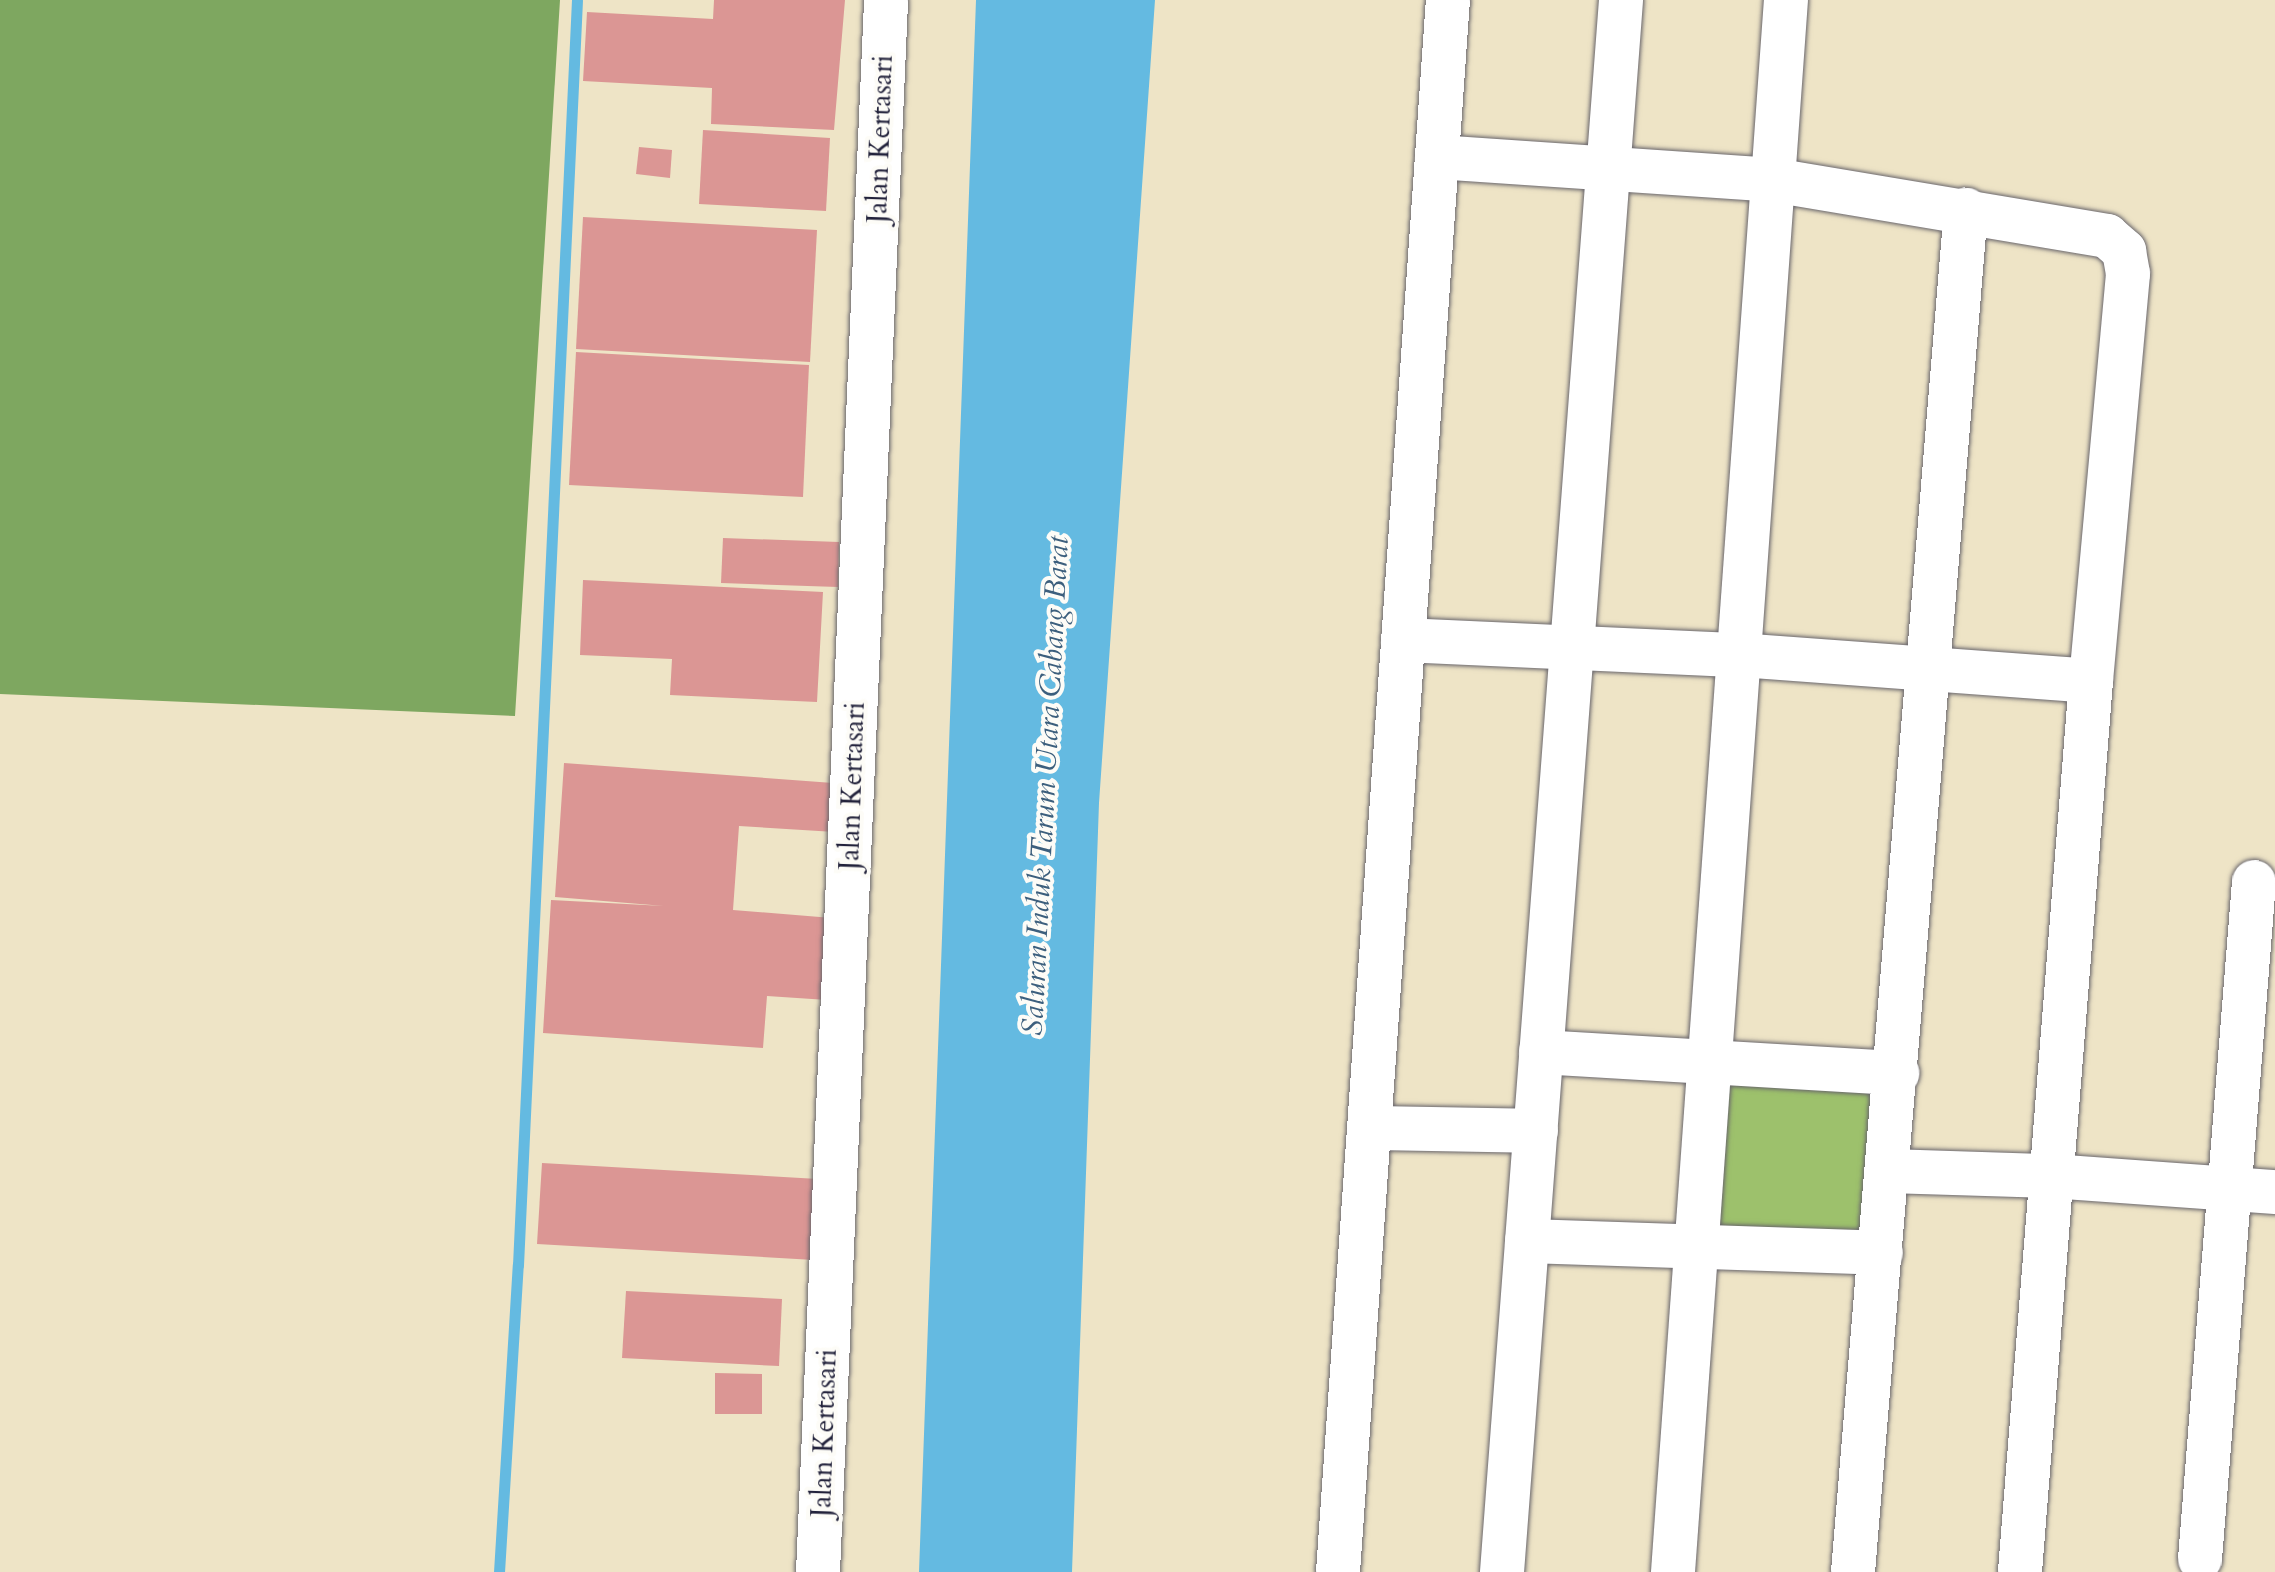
<!DOCTYPE html>
<html>
<head>
<meta charset="utf-8">
<style>
	body { margin:0 }
	#map { position:relative; width:2275px; height:1572px; overflow:hidden; background:#eee4c6; font-family:Cardo,serif }
	div>[style] { position:absolute }
	.green>* { inset:0; background:#9dc16c }
	.forest>* { inset:0; background:#7ea760 }
	.water>* { inset:0; background:#64bae1 }
	.stream>* { height:11px; margin:-5.5px; padding:0 5.5px; transform-origin:5.5px; border-radius:5.5px; background:#64bae1 }
	.building>* { inset:0; background:#db9694 }
	.roads { filter:drop-shadow(0 0 2px #69666c) drop-shadow(0 0 2px #69666c) }
	.minor>* { height:44px; margin:-22px; padding:0 22px; transform-origin:22px; border-radius:22px; background:#fff }
	.tertiary>* { height:44px; margin:-22px; padding:0 22px; transform-origin:22px; border-radius:22px; background:#fff }
	span { translate:-50% -50%; white-space:nowrap; text-align:center; line-height:1.15; -webkit-text-stroke:8px #fdfcf7; paint-order:stroke }
	.street-label { font-size:28px; color:#22223b }
	.water-label { font-size:30px; color:#3c5f7d; font-style:italic }
</style>
</head>
<body>
<div id="map">
	<div class="green">
		<i style="clip-path:polygon(1709px 1063px,1897px 1073px,1881px 1253px,1696px 1246px)"></i>
	</div>
	<div class="forest">
		<i style="clip-path:polygon(0 0,560px 0,515px 716px,0 694px)"></i>
	</div>
	<div class="water">
		<i style="clip-path:polygon(976px 0,1155px 0,1099px 803px,1072px 1572px,919px 1572px)"></i>
	</div>
	<div class="stream">
		<i style="left:499px;top:1572px;width:308px;rotate:-86.5deg"></i>
		<i style="left:518px;top:1265px;width:1266px;rotate:-87.33deg"></i>
	</div>
	<div class="building">
		<i style="clip-path:polygon(714px 0,845px 0,834px 130px,711px 124px,712px 88px,583px 81px,587px 12px,713px 19px)"></i>
		<i style="clip-path:polygon(703px 130px,830px 138px,826px 211px,699px 204px)"></i>
		<i style="clip-path:polygon(639px 147px,672px 150px,670px 178px,636px 174px)"></i>
		<i style="clip-path:polygon(583px 217px,817px 230px,810px 362px,576px 349px)"></i>
		<i style="clip-path:polygon(576px 352px,809px 365px,803px 497px,569px 485px)"></i>
		<i style="clip-path:polygon(723px 538px,839px 542px,838px 587px,721px 583px)"></i>
		<i style="clip-path:polygon(583px 580px,823px 592px,817px 702px,670px 695px,672px 659px,580px 655px)"></i>
		<i style="clip-path:polygon(564px 763px,833px 783px,835px 832px,739px 826px,733px 910px,832px 918px,827px 1000px,767px 996px,763px 1048px,543px 1033px,551px 900px,664px 906px,555px 897px)"></i>
		<i style="clip-path:polygon(542px 1163px,818px 1179px,814px 1260px,537px 1244px)"></i>
		<i style="clip-path:polygon(626px 1291px,782px 1299px,779px 1366px,622px 1358px)"></i>
		<i style="clip-path:polygon(715px 1373px,762px 1374px,762px 1414px,715px 1414px)"></i>
	</div>
	<div class="roads">
		<div class="minor">
			<i style="left:1437px;top:157px;width:337px;rotate:3.9deg"></i>
			<i style="left:1773px;top:180px;width:339px;rotate:9.5deg"></i>
			<i style="left:2107px;top:236px;width:23px;rotate:41deg"></i>
			<i style="left:2124px;top:251px;width:23px;rotate:80deg"></i>
			<i style="left:2128px;top:274px;width:409px;rotate:95.2deg"></i>
			<i style="left:2091px;top:681px;width:894px;rotate:94.56deg"></i>
			<i style="left:1403px;top:640px;width:336px;rotate:2.6deg"></i>
			<i style="left:1739px;top:655px;width:353px;rotate:4.2deg"></i>
			<i style="left:1541px;top:1052px;width:357px;rotate:3.4deg"></i>
			<i style="left:1369px;top:1128px;width:167px;rotate:1deg"></i>
			<i style="left:1888px;top:1171px;width:163px;rotate:1.8deg"></i>
			<i style="left:2051px;top:1176px;width:225px;rotate:4.1deg"></i>
			<i style="left:1527px;top:1241px;width:354px;rotate:1.9deg"></i>
			<i style="left:2200px;top:1559px;width:679px;rotate:-85.44deg"></i>
			<i style="left:1338px;top:1572px;width:1576px;rotate:-86deg"></i>
			<i style="left:1502px;top:1572px;width:1576px;rotate:-85.67deg"></i>
			<i style="left:1673px;top:1572px;width:1576px;rotate:-85.89deg"></i>
			<i style="left:1853px;top:1572px;width:1367px;rotate:-85.26deg"></i>
		</div>
		<div class="tertiary">
			<i style="left:818px;top:1572px;width:1573px;rotate:-87.52deg"></i>
		</div>
	</div>
	<div class="street-label">
		<span style="left:880px;top:139px;rotate:-88deg">Jalan Kertasari</span>
		<span style="left:852px;top:786px;rotate:-88deg">Jalan Kertasari</span>
		<span style="left:824px;top:1433px;rotate:-88deg">Jalan Kertasari</span>
	</div>
	<div class="water-label">
		<span style="left:1046px;top:786px;rotate:-87deg">Saluran Induk Tarum Utara Cabang Barat</span>
	</div>
</div>
</body>
</html>
